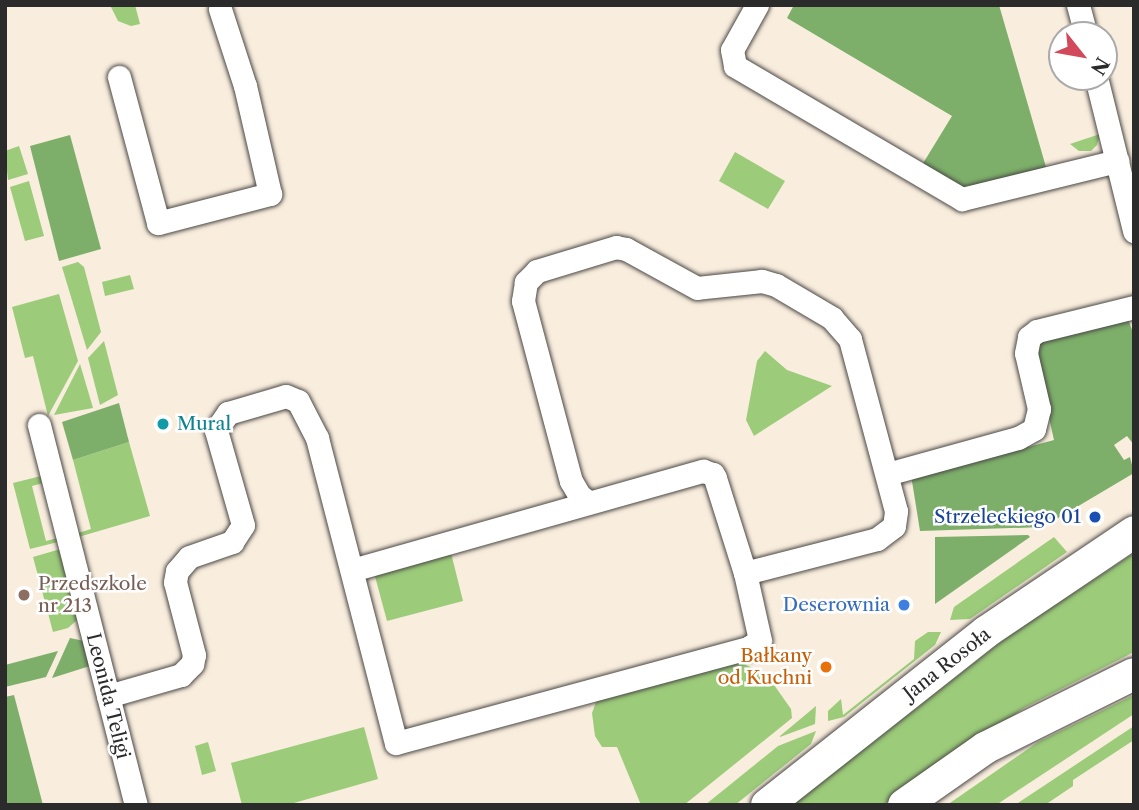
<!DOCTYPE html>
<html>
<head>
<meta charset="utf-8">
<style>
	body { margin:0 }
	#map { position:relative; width:1139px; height:810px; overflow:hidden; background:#f9eddd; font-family:"Libre Caslon Text",serif }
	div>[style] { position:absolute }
	.green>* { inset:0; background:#9ccb7a }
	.forest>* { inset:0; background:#7daf6a }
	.roads { filter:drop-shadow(0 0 2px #4a4846) drop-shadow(0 0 2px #4a4846) }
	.street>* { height:23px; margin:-11.5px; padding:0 11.5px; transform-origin:11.5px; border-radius:11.5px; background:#fff }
	.secondary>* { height:32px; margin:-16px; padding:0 16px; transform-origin:16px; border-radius:16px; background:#fff }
	.dots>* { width:19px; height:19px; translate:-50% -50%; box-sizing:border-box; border:4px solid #fff; border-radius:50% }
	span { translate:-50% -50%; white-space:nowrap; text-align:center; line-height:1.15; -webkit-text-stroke:5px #fff; paint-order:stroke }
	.culture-label { font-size:19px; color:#0d838f }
	.left { translate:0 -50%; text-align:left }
	.transit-label { font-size:19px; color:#164399 }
	.right { translate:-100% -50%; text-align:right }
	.education-label { font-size:19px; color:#785e54 }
	.shop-label { font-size:19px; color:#366cbe }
	.food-label { font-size:19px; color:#c56008 }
	.street-label { font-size:19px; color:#2b2b2b }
	.frame { position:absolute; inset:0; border:7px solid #2b2b2b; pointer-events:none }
	.north { position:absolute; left:1048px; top:21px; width:70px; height:70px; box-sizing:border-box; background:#fff; border:2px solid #aaa; border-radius:50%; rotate:121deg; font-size:19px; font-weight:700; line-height:28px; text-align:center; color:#2b2b2b }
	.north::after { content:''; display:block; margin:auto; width:24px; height:32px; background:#d1495b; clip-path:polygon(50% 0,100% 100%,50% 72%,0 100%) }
</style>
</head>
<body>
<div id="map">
	<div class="green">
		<i style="clip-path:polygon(110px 5px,135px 5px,140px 24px,131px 26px,118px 21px)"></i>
		<i style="clip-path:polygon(1100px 134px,1097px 145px,1091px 151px,1079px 151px,1070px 144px)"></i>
		<i style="clip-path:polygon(19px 146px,28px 174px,8px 180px,5px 151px)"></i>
		<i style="clip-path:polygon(735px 152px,785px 181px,768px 209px,719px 181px)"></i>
		<i style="clip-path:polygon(29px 181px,44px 236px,25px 241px,10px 187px)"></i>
		<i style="clip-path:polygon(78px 262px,84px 267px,101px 332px,87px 350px,62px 267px)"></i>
		<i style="clip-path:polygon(130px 275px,134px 289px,105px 296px,102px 282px)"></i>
		<i style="clip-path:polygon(59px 294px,78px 361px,48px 416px,33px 356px,25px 358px,12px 307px)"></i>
		<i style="clip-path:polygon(104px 341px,118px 395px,100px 405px,88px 358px)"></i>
		<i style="clip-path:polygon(765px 351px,787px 370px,832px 386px,754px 436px,746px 420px,757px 361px)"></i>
		<i style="clip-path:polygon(80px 364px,93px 408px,54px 415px)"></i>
		<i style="clip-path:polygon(129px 442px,150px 516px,75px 538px,75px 534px,91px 529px,73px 460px)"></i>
		<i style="clip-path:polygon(45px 475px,47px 482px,32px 486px,46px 541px,61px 537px,62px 541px,30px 549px,13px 483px)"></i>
		<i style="clip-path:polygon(1054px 537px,1067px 552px,970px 619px,950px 620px,954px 607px)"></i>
		<i style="clip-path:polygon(64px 548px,77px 620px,68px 628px,53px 632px,33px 557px)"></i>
		<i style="clip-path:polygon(450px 549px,463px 601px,387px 621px,373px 569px)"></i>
		<i style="clip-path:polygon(1134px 553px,1134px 652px,1024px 708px,883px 805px,793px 805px,1007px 637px)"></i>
		<i style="clip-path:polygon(928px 632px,941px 632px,935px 645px,844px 717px,828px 721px,828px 711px,841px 699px,843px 715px,914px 659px,915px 641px)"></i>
		<i style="clip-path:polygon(740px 662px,767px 675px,791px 709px,792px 718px,684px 805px,641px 805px,617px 747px,602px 747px,595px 736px,592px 713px,596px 702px,601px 697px)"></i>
		<i style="clip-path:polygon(1134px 695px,1134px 714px,996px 805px,947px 805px,1038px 742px)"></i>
		<i style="clip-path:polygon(816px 706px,815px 724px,780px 737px,780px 736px)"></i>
		<i style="clip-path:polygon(1134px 726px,1134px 740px,1073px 780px,1073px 786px,1045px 805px,1015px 805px)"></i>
		<i style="clip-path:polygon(364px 727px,378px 779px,287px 805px,242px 805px,231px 763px)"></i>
		<i style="clip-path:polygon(816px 731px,811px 744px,735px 805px,705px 805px,778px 746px)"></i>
		<i style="clip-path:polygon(208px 742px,216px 771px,202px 775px,195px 746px)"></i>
	</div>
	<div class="forest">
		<i style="clip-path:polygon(794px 5px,999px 5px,1046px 167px,967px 193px,922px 165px,952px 116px,787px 18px)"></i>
		<i style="clip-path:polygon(70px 135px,101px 249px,59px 261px,30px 146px)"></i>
		<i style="clip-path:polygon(1128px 319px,1134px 335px,1134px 445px,1127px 436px,1114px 445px,1124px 460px,1130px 457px,1134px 473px,1043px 527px,920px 531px,911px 475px,917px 477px,1054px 440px,1034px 351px,1038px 344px,1047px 338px)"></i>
		<i style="clip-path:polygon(119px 403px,129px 442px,73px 460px,62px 422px)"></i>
		<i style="clip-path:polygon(1028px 535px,1030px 537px,935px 604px,935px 537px)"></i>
		<i style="clip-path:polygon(70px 638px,84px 641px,93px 665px,52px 678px)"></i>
		<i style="clip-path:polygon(58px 651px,46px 677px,5px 687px,5px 665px)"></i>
		<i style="clip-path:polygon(14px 695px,43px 805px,5px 805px,5px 697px)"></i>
	</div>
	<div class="roads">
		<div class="street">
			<i style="left:757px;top:5px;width:51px;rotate:119.1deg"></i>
			<i style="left:732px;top:50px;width:16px;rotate:79deg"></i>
			<i style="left:735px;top:66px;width:263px;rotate:30.4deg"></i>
			<i style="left:962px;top:199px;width:160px;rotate:-13.8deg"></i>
			<i style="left:1078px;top:5px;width:31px;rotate:75deg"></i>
			<i style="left:119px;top:77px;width:151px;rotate:75deg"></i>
			<i style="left:158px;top:223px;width:116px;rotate:-14.5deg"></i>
			<i style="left:270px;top:194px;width:111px;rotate:-103deg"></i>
			<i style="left:245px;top:86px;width:81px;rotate:-108deg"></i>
			<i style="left:1096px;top:77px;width:159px;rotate:76.1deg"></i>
			<i style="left:39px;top:425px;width:392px;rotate:75.7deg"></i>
			<i style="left:887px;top:474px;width:136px;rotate:-15.4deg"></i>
			<i style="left:1018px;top:438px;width:18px;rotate:-29deg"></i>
			<i style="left:1034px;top:429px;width:21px;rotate:-76deg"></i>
			<i style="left:1039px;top:409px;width:57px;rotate:-103.1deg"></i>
			<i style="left:1026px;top:353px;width:16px;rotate:-79deg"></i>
			<i style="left:1029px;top:337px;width:10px;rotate:-37deg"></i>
			<i style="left:1037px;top:331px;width:100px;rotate:-13.9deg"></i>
			<i style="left:352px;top:570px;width:365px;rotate:-15.8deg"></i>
			<i style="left:703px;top:471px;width:10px;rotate:17deg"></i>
			<i style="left:713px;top:474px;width:4px;rotate:63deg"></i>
			<i style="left:715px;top:478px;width:100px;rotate:72.5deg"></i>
			<i style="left:745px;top:573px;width:136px;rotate:-14.4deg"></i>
			<i style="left:877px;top:539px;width:21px;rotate:-37deg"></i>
			<i style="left:894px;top:526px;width:15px;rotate:-82deg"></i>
			<i style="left:896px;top:511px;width:178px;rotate:-105deg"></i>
			<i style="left:850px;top:339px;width:28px;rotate:-131deg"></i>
			<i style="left:832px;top:318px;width:65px;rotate:-149.5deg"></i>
			<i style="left:776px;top:285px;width:15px;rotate:-164deg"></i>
			<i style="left:762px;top:281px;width:65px;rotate:173.9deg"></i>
			<i style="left:697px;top:288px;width:81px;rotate:-151.2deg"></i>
			<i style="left:626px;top:249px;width:10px;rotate:-169deg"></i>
			<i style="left:616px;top:247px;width:83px;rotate:163.1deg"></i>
			<i style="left:537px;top:271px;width:16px;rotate:135deg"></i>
			<i style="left:526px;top:282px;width:19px;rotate:99deg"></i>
			<i style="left:523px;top:301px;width:186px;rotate:75.1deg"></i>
			<i style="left:571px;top:481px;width:16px;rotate:60deg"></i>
			<i style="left:579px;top:495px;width:11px;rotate:38deg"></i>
			<i style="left:108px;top:696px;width:76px;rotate:-16deg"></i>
			<i style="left:181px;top:675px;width:16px;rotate:-45deg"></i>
			<i style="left:192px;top:664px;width:9px;rotate:-77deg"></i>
			<i style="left:194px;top:655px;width:75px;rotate:-104.6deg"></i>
			<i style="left:175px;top:582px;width:11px;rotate:-80deg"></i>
			<i style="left:177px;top:571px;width:18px;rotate:-49deg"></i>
			<i style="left:189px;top:557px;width:46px;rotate:-19.2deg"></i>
			<i style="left:232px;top:542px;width:20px;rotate:-57deg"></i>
			<i style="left:243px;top:525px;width:99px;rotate:-105.9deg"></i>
			<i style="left:216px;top:430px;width:21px;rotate:-55deg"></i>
			<i style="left:228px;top:413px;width:60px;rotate:-16.3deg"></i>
			<i style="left:286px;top:396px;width:13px;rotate:23deg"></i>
			<i style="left:298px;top:401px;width:42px;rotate:62.8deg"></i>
			<i style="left:317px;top:438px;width:315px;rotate:75.5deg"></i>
			<i style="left:396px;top:743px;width:365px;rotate:-15.1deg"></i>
			<i style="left:748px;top:648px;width:14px;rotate:-34deg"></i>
			<i style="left:760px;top:640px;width:69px;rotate:-102.6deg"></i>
		</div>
		<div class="secondary">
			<i style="left:767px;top:805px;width:279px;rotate:-38.3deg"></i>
			<i style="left:986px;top:632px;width:179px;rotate:-34deg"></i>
			<i style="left:904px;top:805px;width:99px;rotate:-35.1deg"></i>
			<i style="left:985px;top:748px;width:166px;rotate:-26.4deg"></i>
		</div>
	</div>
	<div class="dots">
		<i style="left:163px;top:424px;background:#0f9aa8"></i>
		<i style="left:1095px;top:517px;background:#1a4fb4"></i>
		<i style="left:24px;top:595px;background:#8d6e63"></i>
		<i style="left:904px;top:605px;background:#3f7fe0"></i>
		<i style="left:826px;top:667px;background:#e8710a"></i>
	</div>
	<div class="culture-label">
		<span class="left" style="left:177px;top:424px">Mural</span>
	</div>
	<div class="transit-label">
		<span class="right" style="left:1081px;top:517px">Strzeleckiego 01</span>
	</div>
	<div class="education-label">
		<span class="left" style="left:38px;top:595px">Przedszkole<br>nr 213</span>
	</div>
	<div class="shop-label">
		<span class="right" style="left:890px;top:605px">Deserownia</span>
	</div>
	<div class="food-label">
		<span class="right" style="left:812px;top:667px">Bałkany<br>od Kuchni</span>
	</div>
	<div class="street-label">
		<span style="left:947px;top:664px;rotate:-38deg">Jana Rosoła</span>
		<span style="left:108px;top:696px;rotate:76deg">Leonida Teligi</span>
	</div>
	<div class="frame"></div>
	<div class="north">N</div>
</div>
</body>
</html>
